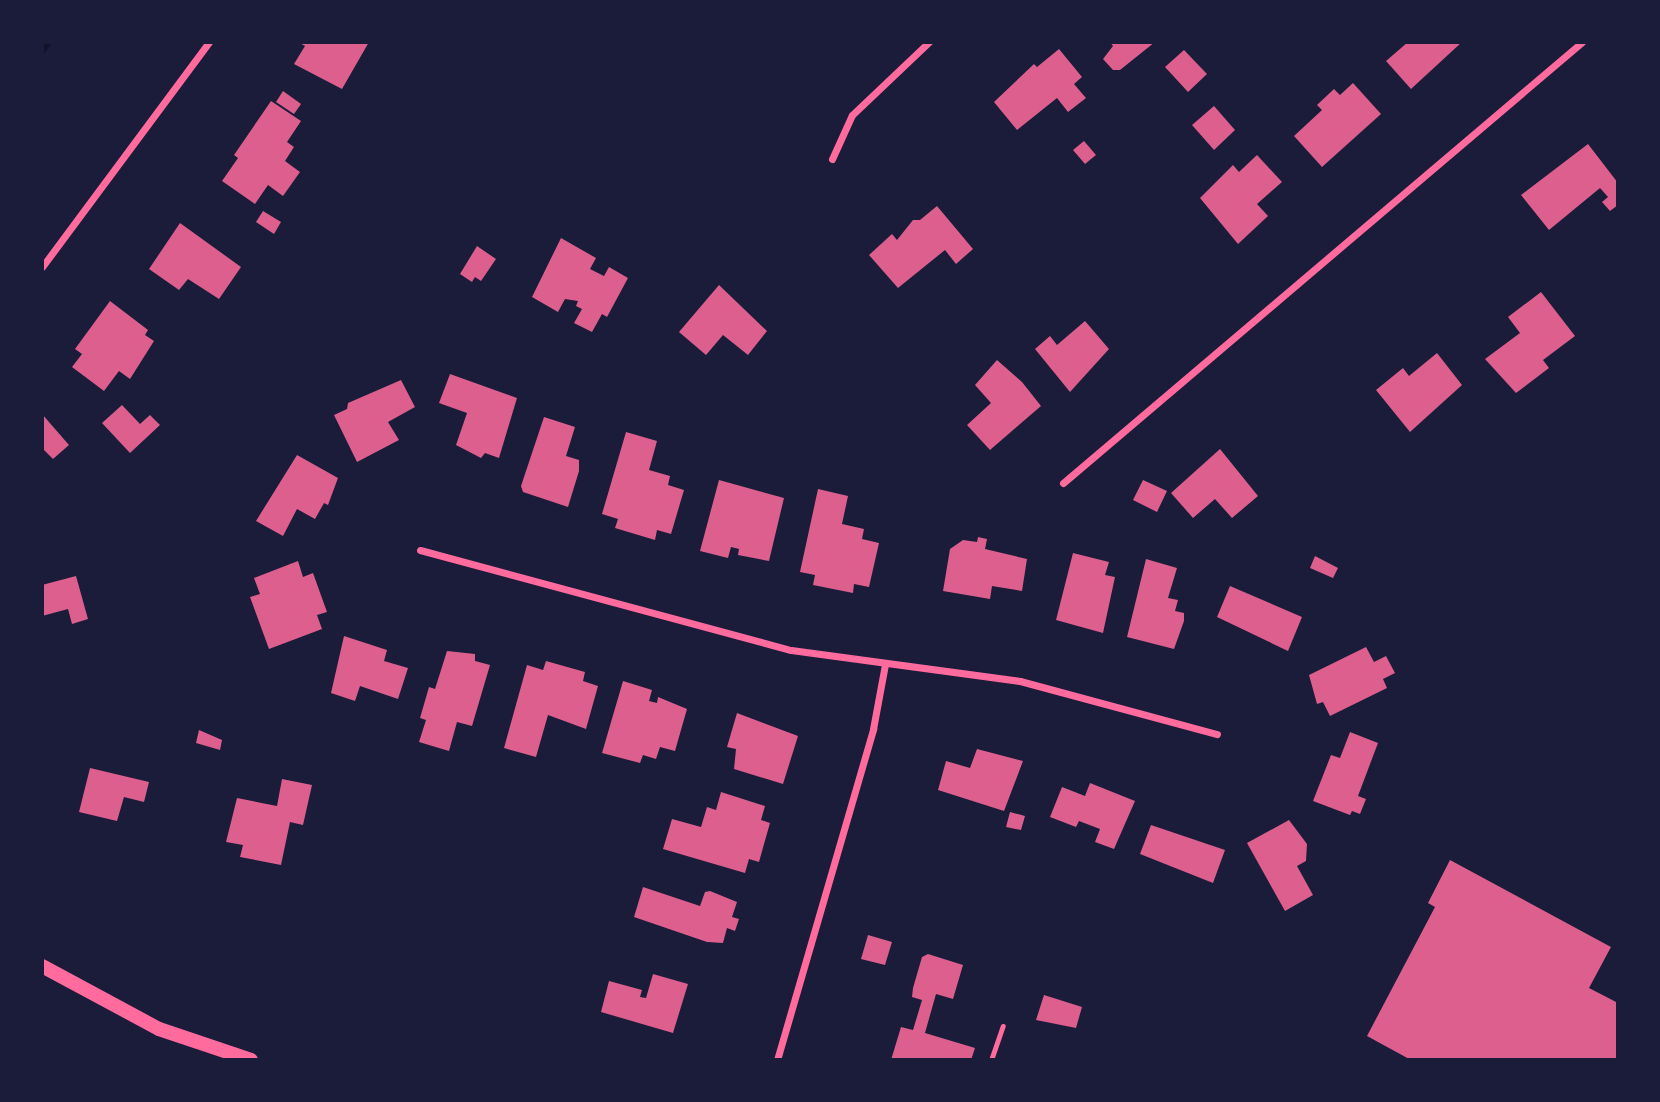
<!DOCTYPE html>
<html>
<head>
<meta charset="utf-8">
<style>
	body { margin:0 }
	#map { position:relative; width:1660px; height:1102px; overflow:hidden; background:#1b1b3a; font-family:"Libre Baskerville",serif }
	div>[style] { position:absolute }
	.stream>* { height:8px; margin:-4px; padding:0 4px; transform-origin:4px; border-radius:4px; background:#12122b }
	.building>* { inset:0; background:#dd5f8e }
	.service>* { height:5px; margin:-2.5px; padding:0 2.5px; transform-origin:2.5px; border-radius:2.5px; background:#ff6b9d }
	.minor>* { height:7px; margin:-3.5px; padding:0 3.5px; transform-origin:3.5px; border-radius:3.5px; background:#ff6b9d }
	.secondary>* { height:14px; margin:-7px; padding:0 7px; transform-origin:7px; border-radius:7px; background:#ff6b9d }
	span { translate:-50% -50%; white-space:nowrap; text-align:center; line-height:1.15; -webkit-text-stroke:7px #1b1b3a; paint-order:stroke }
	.frame { position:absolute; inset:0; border:44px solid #1b1b3a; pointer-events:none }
</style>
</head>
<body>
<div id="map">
	<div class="stream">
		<i style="left:42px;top:50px;width:10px;rotate:-53deg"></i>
	</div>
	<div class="building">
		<i style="clip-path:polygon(298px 42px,369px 42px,342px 89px,294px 64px,305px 46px)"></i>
		<i style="clip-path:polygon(1110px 42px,1155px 42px,1120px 70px,1113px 70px,1103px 59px,1113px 46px)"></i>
		<i style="clip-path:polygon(1408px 42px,1462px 42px,1411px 89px,1386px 61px)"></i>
		<i style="clip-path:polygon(1059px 49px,1082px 77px,1074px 84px,1086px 98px,1068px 112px,1057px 98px,1017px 130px,994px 102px,1034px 64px,1037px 67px)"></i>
		<i style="clip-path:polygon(1184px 50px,1207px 74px,1188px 92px,1165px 67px)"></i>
		<i style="clip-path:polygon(1353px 83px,1381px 114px,1322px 167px,1294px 136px,1322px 110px,1317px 105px,1334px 89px,1340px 95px)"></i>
		<i style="clip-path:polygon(283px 91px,301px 104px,294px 114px,276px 102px)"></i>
		<i style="clip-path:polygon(271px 101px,301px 121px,287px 142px,294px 147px,285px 161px,300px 172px,283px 196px,268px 185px,255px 204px,222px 181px,238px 158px,234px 155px)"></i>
		<i style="clip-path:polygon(1214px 106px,1235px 130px,1214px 150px,1192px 125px)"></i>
		<i style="clip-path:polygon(1084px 141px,1096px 155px,1085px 164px,1073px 150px)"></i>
		<i style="clip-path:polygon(1588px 144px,1618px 183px,1618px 205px,1610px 211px,1602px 202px,1608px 197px,1600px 188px,1549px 230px,1521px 195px)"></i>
		<i style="clip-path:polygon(1257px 155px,1282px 182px,1257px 204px,1268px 216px,1238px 244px,1200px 198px,1233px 165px,1239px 172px)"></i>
		<i style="clip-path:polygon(937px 206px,973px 249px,956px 264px,945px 250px,898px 288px,869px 255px,892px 234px,897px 240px,913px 220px,920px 220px)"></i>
		<i style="clip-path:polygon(263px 211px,281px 222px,274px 234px,256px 222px)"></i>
		<i style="clip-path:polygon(180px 223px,241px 267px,219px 299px,188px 279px,179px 290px,149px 269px)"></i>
		<i style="clip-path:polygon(561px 238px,596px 258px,590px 269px,604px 276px,609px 267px,628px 278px,607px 317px,602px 314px,592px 332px,574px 323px,582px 309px,576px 306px,578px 301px,565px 299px,558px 312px,532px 297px)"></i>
		<i style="clip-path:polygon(477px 246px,496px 259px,481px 281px,475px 277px,472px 282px,460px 274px)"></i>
		<i style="clip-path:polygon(719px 285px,767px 331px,748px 355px,723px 335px,706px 355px,679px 332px)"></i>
		<i style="clip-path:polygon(1541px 292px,1575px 336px,1543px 360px,1549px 368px,1516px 393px,1485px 359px,1520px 333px,1508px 317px)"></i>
		<i style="clip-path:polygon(110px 301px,148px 330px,145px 335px,154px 341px,130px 379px,119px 371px,104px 391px,72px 367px,82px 354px,75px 349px)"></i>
		<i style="clip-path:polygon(1085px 321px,1109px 349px,1070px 392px,1035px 349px,1050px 336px,1057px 345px)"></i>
		<i style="clip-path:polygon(1437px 353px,1462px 385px,1410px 432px,1376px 390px,1403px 368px,1409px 376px)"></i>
		<i style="clip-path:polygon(997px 360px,1022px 382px,1041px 406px,990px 450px,967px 425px,991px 403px,975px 385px)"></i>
		<i style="clip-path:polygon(450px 374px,517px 398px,499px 458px,485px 453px,481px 458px,456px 445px,467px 413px,439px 403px)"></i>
		<i style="clip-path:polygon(401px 380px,415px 407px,388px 422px,399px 440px,357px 462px,334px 415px,347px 409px,348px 403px)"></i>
		<i style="clip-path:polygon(122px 405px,140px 424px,150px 415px,160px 425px,130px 453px,102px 423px)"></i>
		<i style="clip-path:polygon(42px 414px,69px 445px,53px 459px,42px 448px)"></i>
		<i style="clip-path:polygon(544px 417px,575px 427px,566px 456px,579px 460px,579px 471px,568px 507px,523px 492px,521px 486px)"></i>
		<i style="clip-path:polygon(626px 432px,657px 441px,649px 470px,670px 476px,668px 485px,684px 490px,671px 534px,657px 530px,655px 540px,615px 528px,618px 519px,602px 514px)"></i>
		<i style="clip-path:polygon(1220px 449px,1258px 496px,1232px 518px,1215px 499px,1193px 518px,1171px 493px)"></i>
		<i style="clip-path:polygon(297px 455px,338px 478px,328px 505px,324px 503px,315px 519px,297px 509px,283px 536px,256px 521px)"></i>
		<i style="clip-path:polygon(719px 480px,784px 498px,769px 561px,738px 555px,739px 549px,731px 547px,728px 558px,700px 551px)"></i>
		<i style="clip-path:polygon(1143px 480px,1167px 491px,1157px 512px,1133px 500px)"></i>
		<i style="clip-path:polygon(818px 489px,848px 496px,842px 524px,864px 529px,862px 539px,879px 543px,869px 587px,854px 584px,853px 593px,813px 585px,815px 575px,800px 572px)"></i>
		<i style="clip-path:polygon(978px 537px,987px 539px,985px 549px,1027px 559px,1022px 591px,992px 586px,990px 599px,943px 591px,950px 549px,963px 540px,977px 542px)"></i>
		<i style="clip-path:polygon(1073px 553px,1109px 562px,1105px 575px,1115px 577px,1103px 633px,1056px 620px)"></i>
		<i style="clip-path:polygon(1315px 556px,1338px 568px,1333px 578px,1310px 568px)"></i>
		<i style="clip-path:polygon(1146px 559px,1177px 568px,1168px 598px,1178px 600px,1175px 611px,1184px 613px,1184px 621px,1174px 649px,1127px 637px)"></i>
		<i style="clip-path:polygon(298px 561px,303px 577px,313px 573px,327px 612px,317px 615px,322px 629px,269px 649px,250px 597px,260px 594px,254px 578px)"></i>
		<i style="clip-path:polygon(76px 576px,88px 619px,72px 624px,68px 609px,42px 616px,42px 585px)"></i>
		<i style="clip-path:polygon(1230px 586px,1302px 617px,1288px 651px,1217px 617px)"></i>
		<i style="clip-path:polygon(344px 636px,387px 650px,384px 661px,408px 668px,398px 699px,360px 686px,355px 701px,331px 693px)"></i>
		<i style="clip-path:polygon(1366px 647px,1374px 662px,1386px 656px,1395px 673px,1383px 679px,1387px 688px,1330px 716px,1323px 702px,1317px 704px,1309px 675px)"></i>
		<i style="clip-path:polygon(447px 651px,475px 654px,475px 661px,490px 665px,472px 726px,457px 722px,449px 751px,419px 742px,426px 720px,420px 718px,429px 687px,435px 689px)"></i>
		<i style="clip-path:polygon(546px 661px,585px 672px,583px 681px,598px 686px,586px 729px,548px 715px,536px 757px,504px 748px,527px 665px,543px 670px)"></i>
		<i style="clip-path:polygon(623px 681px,652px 690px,649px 701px,657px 703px,658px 697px,687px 709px,675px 751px,660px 747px,656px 759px,643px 755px,640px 763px,602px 753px)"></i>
		<i style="clip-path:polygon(737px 713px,798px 736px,783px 784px,734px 769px,736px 749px,727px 747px)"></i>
		<i style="clip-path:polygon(199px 730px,222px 740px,220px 750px,196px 743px)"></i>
		<i style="clip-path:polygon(1350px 732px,1378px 743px,1358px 796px,1366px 799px,1360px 814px,1352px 811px,1350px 815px,1313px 801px,1331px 755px,1340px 758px)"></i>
		<i style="clip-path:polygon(977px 749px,1023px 761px,1004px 811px,938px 790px,946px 761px,970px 768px)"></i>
		<i style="clip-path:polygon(90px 768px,149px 782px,144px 802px,124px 797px,117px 821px,79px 812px)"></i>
		<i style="clip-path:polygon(282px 779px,312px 785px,303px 825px,290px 822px,281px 865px,240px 857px,243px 845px,226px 842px,237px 798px,277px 806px)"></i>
		<i style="clip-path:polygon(1090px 783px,1135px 801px,1114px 849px,1095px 842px,1100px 829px,1079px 821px,1076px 827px,1050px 817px,1062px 787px,1085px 796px)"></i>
		<i style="clip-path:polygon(721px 792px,765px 806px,761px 820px,770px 823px,759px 862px,749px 859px,745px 873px,663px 849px,672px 819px,701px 827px,707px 807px,716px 810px)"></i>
		<i style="clip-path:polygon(1010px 812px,1025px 816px,1021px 830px,1006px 827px)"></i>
		<i style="clip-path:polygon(1289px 820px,1307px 844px,1306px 861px,1297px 866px,1313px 895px,1285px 911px,1247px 843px)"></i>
		<i style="clip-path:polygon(1151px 825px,1225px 850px,1213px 883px,1140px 854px)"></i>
		<i style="clip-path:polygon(1450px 860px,1611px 947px,1589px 988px,1618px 1003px,1618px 1060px,1411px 1060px,1367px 1036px,1435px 907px,1428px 903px)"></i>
		<i style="clip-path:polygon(643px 887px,700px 906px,705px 892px,710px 891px,737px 902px,732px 917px,739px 919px,735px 931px,727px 928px,723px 943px,707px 942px,634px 917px)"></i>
		<i style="clip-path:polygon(868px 935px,892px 942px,885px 965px,861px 959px)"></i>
		<i style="clip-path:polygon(928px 954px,963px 965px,953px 999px,936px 994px,925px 1033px,975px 1048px,971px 1060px,891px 1060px,901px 1027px,913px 1030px,922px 1000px,912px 997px,913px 988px,922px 957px)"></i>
		<i style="clip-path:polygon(653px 974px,688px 984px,673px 1033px,601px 1012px,609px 981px,642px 990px,640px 997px,646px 998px)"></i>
		<i style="clip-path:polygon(1044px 995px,1082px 1007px,1076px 1028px,1036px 1020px)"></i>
	</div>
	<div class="service">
		<i style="left:991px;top:1060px;width:36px;rotate:-71deg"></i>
	</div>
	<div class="minor">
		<i style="left:832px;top:159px;width:48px;rotate:-65.6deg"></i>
		<i style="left:852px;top:115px;width:106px;rotate:-43.5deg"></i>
		<i style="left:42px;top:267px;width:280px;rotate:-53.4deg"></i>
		<i style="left:1063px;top:483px;width:681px;rotate:-40.35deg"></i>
		<i style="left:420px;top:550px;width:384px;rotate:15.1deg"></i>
		<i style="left:791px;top:650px;width:231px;rotate:7.7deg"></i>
		<i style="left:1020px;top:681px;width:204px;rotate:15.1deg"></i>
		<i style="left:777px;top:1060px;width:345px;rotate:-73.8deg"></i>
		<i style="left:873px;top:729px;width:66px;rotate:-79.5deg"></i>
	</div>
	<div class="secondary">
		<i style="left:42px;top:966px;width:133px;rotate:28.3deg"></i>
		<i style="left:159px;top:1029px;width:97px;rotate:18.6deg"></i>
	</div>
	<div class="frame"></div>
</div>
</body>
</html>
